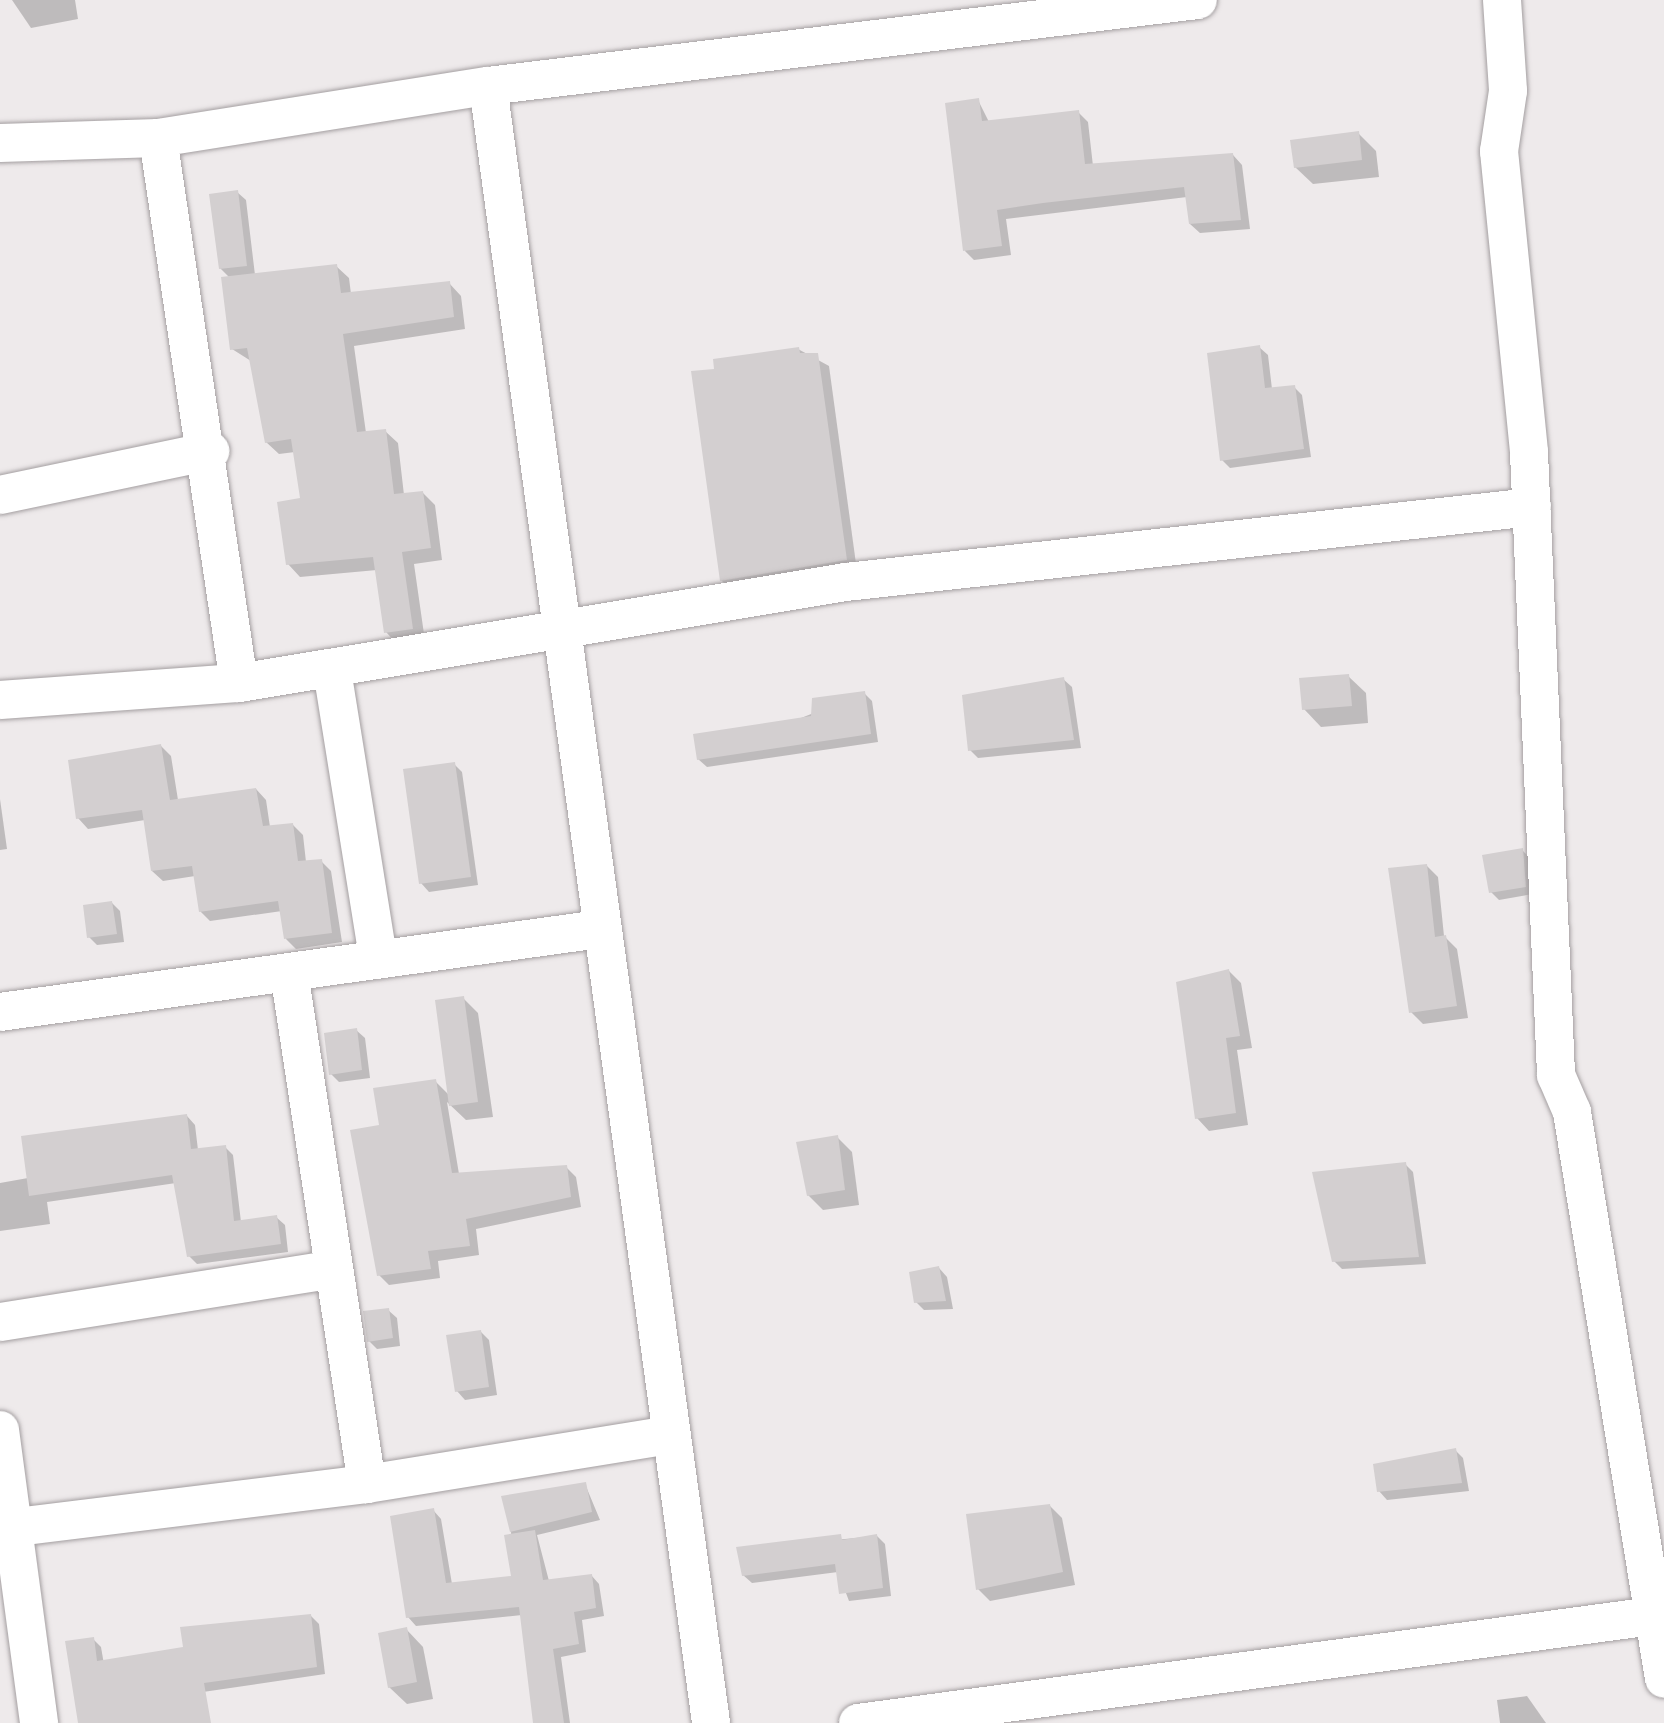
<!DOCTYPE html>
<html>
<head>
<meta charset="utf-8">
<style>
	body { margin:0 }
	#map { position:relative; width:1664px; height:1723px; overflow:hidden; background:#eeeaeb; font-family:Literata,serif }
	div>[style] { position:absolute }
	.shadow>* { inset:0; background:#0003 }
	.building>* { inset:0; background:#d3cfd0 }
	.roads { filter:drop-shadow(0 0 2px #a49fa1) drop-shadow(0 0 2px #a49fa1) }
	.minor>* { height:38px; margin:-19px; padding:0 19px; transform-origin:19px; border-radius:19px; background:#fff }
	span { translate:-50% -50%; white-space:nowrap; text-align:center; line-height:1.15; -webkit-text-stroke:6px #eeeaeb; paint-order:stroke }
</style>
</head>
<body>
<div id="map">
	<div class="shadow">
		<i style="clip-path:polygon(12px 0,75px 0,78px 19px,31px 28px)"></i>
		<i style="clip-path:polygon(978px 100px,989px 122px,1078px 112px,1088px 122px,1093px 166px,1233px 155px,1242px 165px,1250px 229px,1200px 233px,1190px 224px,1187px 197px,1006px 219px,1011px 255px,974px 260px,965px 251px)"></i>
		<i style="clip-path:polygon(1358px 133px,1376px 151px,1379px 177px,1313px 184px,1295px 167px)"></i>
		<i style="clip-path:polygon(237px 192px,246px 200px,255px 275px,336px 266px,349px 278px,351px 294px,449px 283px,461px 296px,465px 329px,354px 346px,366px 433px,385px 431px,398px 443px,404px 495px,422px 492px,435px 505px,442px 560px,414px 564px,425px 641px,398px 645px,386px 632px,377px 570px,300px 577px,288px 564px,302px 499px,295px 452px,279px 454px,266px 442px,251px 361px,232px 349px,230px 278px,220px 268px)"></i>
		<i style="clip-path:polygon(1259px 347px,1268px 355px,1272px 389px,1294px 387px,1302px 395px,1311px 457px,1230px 468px,1222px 460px)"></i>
		<i style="clip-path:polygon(798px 349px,829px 366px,857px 571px,732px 591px,721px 580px,716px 370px)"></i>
		<i style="clip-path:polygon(1348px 676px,1366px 693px,1368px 723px,1321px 727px,1304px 709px)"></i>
		<i style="clip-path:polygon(1063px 679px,1072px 687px,1081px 748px,978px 758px,970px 750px)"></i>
		<i style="clip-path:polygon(864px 693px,872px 701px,878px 742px,707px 767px,698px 759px)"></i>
		<i style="clip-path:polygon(161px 746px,171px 756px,178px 800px,256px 789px,266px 800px,270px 827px,293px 825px,303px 835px,306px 862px,321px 861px,331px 871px,342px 942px,296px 949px,286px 939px,282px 911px,210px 921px,200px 911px,195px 876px,163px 881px,152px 871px,145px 820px,88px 829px,78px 818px)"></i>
		<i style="clip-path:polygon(454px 764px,462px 772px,478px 885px,429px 892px,421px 883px)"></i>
		<i style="clip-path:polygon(0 799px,7px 849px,0 850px)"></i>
		<i style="clip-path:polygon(1522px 850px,1530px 858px,1533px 894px,1499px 900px,1491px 892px)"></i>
		<i style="clip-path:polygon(1426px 865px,1438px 877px,1444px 936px,1457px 949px,1468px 1018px,1423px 1024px,1411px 1012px)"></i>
		<i style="clip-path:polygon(112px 903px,120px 911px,124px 942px,97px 945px,89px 937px)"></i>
		<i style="clip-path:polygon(1229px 971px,1241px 983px,1252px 1048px,1237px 1050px,1248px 1125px,1209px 1131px,1197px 1118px)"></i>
		<i style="clip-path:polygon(463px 998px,478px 1013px,493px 1117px,466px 1120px,447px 1102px,459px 1174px,566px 1167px,576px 1177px,581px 1207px,476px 1229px,479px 1255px,438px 1261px,440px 1278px,389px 1285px,379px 1275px,381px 1127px,435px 1081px,449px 1095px)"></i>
		<i style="clip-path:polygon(356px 1030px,365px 1038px,370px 1078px,339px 1082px,331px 1074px)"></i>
		<i style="clip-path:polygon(187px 1116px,195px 1125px,198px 1150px,225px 1147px,233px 1155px,241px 1222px,276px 1217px,285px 1225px,288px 1252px,197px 1264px,189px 1256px,176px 1183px,47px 1202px,50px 1224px,0 1231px,0 1183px,28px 1178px)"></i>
		<i style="clip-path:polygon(837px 1137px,852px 1152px,859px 1205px,823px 1210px,808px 1195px)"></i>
		<i style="clip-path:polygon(1405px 1164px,1413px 1172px,1426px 1264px,1342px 1269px,1334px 1261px)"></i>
		<i style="clip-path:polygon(939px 1268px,947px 1277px,953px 1309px,924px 1310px,916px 1302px)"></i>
		<i style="clip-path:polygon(388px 1310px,397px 1318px,400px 1346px,377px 1349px,369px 1341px)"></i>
		<i style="clip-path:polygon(481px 1332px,489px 1340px,497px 1395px,465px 1400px,457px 1391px)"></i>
		<i style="clip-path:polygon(1455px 1450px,1463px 1458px,1469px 1491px,1387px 1500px,1379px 1491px)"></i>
		<i style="clip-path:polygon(585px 1484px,600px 1520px,537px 1535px,549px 1581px,591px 1575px,599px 1584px,604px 1616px,582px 1620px,586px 1652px,561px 1657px,570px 1723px,534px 1723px,522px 1615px,416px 1626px,408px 1617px,433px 1510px,441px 1519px,452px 1584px,513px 1578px,511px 1531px)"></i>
		<i style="clip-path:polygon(1050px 1506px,1062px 1518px,1075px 1585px,990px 1601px,978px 1589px)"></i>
		<i style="clip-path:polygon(877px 1536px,885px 1544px,891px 1596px,849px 1601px,838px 1572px,752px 1583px,743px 1575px,738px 1549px)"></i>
		<i style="clip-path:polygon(311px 1616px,319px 1624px,325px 1674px,196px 1693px,187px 1684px)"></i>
		<i style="clip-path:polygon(406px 1629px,423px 1647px,433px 1699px,407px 1704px,389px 1687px)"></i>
		<i style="clip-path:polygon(93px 1639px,101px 1647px,114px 1723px,80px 1723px)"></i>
		<i style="clip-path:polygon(1527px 1696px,1546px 1723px,1500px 1723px,1497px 1700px)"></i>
	</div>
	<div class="building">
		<i style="clip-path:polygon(979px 98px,982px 121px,1079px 110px,1085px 164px,1233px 153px,1241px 220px,1189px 224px,1184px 187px,1043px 203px,997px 210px,1002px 246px,963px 251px,945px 103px)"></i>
		<i style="clip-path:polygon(1359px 131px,1362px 160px,1294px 168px,1290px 140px)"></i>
		<i style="clip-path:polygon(238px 190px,247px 266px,219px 269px,209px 194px)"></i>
		<i style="clip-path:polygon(337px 264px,341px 293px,450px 281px,454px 317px,343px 334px,357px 432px,386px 429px,394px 494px,423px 491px,431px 548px,402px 552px,413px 629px,384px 633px,373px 557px,286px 565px,277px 502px,300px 498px,291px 439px,265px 443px,247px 348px,230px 350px,221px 277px)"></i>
		<i style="clip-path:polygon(1260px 345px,1265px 388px,1295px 385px,1304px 449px,1220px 461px,1207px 353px)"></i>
		<i style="clip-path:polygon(799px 347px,800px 353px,818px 353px,847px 560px,720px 581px,691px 371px,714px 369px,713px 359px)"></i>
		<i style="clip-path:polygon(1349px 674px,1352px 706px,1302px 710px,1299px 678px)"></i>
		<i style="clip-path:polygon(1064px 677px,1074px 740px,968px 751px,962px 695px)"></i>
		<i style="clip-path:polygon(865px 691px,871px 734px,697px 760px,693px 734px,811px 716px,812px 698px)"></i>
		<i style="clip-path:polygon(161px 744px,170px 800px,256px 788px,263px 826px,293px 823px,298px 861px,322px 859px,332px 933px,284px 939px,278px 901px,199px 912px,192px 866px,151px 871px,142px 810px,76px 819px,68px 760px)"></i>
		<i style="clip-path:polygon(455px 762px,471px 877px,419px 884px,403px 769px)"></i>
		<i style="clip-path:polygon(1523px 848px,1526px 887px,1489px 893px,1482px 855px)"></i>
		<i style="clip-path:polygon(1427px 864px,1435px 937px,1446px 935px,1457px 1006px,1409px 1013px,1388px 868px)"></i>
		<i style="clip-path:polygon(112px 901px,117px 934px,87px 938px,83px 905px)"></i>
		<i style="clip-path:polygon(1229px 969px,1240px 1036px,1226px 1038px,1236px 1113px,1195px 1119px,1176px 982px)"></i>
		<i style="clip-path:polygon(464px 996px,478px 1102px,449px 1106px,435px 1000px)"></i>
		<i style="clip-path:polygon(357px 1028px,362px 1070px,329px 1075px,324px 1033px)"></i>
		<i style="clip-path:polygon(436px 1079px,452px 1173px,567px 1165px,571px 1197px,466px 1219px,470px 1246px,428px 1251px,431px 1269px,377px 1276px,350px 1130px,379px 1125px,373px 1088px)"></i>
		<i style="clip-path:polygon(187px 1114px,191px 1149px,226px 1145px,234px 1221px,277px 1215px,281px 1244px,187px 1257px,172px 1175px,29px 1196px,21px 1136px)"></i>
		<i style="clip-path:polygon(838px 1135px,845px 1190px,807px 1196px,796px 1142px)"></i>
		<i style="clip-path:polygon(1406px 1162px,1419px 1257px,1332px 1262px,1312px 1172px)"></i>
		<i style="clip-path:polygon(939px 1266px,946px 1301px,914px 1303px,909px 1272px)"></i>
		<i style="clip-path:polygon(389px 1308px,393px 1338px,367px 1342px,363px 1311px)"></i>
		<i style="clip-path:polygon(481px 1330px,489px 1387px,455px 1392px,446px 1335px)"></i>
		<i style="clip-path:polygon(1456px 1448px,1462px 1483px,1377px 1492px,1373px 1464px)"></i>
		<i style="clip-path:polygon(586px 1482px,592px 1512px,510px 1532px,501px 1496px)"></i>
		<i style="clip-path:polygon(1050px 1504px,1063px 1572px,976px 1590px,966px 1514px)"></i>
		<i style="clip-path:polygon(434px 1508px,446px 1583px,511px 1576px,504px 1535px,535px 1530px,543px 1580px,592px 1574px,596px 1608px,574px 1612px,579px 1644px,553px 1649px,564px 1723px,533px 1723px,519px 1607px,406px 1618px,390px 1516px)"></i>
		<i style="clip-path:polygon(841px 1534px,842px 1540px,877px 1534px,883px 1588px,839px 1594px,835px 1564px,742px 1576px,736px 1547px)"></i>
		<i style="clip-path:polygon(311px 1614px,317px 1667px,204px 1683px,211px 1723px,78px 1723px,65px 1641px,94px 1637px,97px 1661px,183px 1647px,180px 1627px)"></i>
		<i style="clip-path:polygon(407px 1627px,417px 1682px,388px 1688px,378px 1633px)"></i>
	</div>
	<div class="roads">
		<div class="minor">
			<i style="left:1502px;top:0;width:91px;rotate:86.2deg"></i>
			<i style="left:1508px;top:91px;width:61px;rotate:98.5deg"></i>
			<i style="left:1499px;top:151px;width:303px;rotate:84.3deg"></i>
			<i style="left:1529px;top:453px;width:623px;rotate:87.51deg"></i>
			<i style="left:1556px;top:1075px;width:40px;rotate:66.6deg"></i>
			<i style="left:1572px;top:1112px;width:574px;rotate:80.78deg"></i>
			<i style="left:488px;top:86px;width:1652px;rotate:82.24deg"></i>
			<i style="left:158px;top:138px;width:334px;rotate:-9deg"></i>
			<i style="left:488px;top:86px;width:715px;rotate:-6.91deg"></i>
			<i style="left:0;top:143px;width:158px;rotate:-1.8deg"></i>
			<i style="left:158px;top:138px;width:551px;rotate:81.55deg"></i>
			<i style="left:0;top:495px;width:215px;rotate:-11.8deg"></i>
			<i style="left:332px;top:670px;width:291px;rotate:80.9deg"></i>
			<i style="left:0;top:700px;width:240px;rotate:-4.1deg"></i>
			<i style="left:239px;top:683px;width:615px;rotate:-9.45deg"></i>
			<i style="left:846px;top:582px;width:690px;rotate:-6.24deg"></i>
			<i style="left:289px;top:972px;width:518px;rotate:81.34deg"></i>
			<i style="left:0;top:1012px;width:606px;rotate:-7.88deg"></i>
			<i style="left:0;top:1322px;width:338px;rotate:-9deg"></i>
			<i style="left:0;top:1430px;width:296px;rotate:82.4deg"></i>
			<i style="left:16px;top:1527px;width:354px;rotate:-7deg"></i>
			<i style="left:367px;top:1484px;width:308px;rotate:-9.2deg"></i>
			<i style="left:858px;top:1723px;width:801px;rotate:-7.67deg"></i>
		</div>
	</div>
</div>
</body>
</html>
